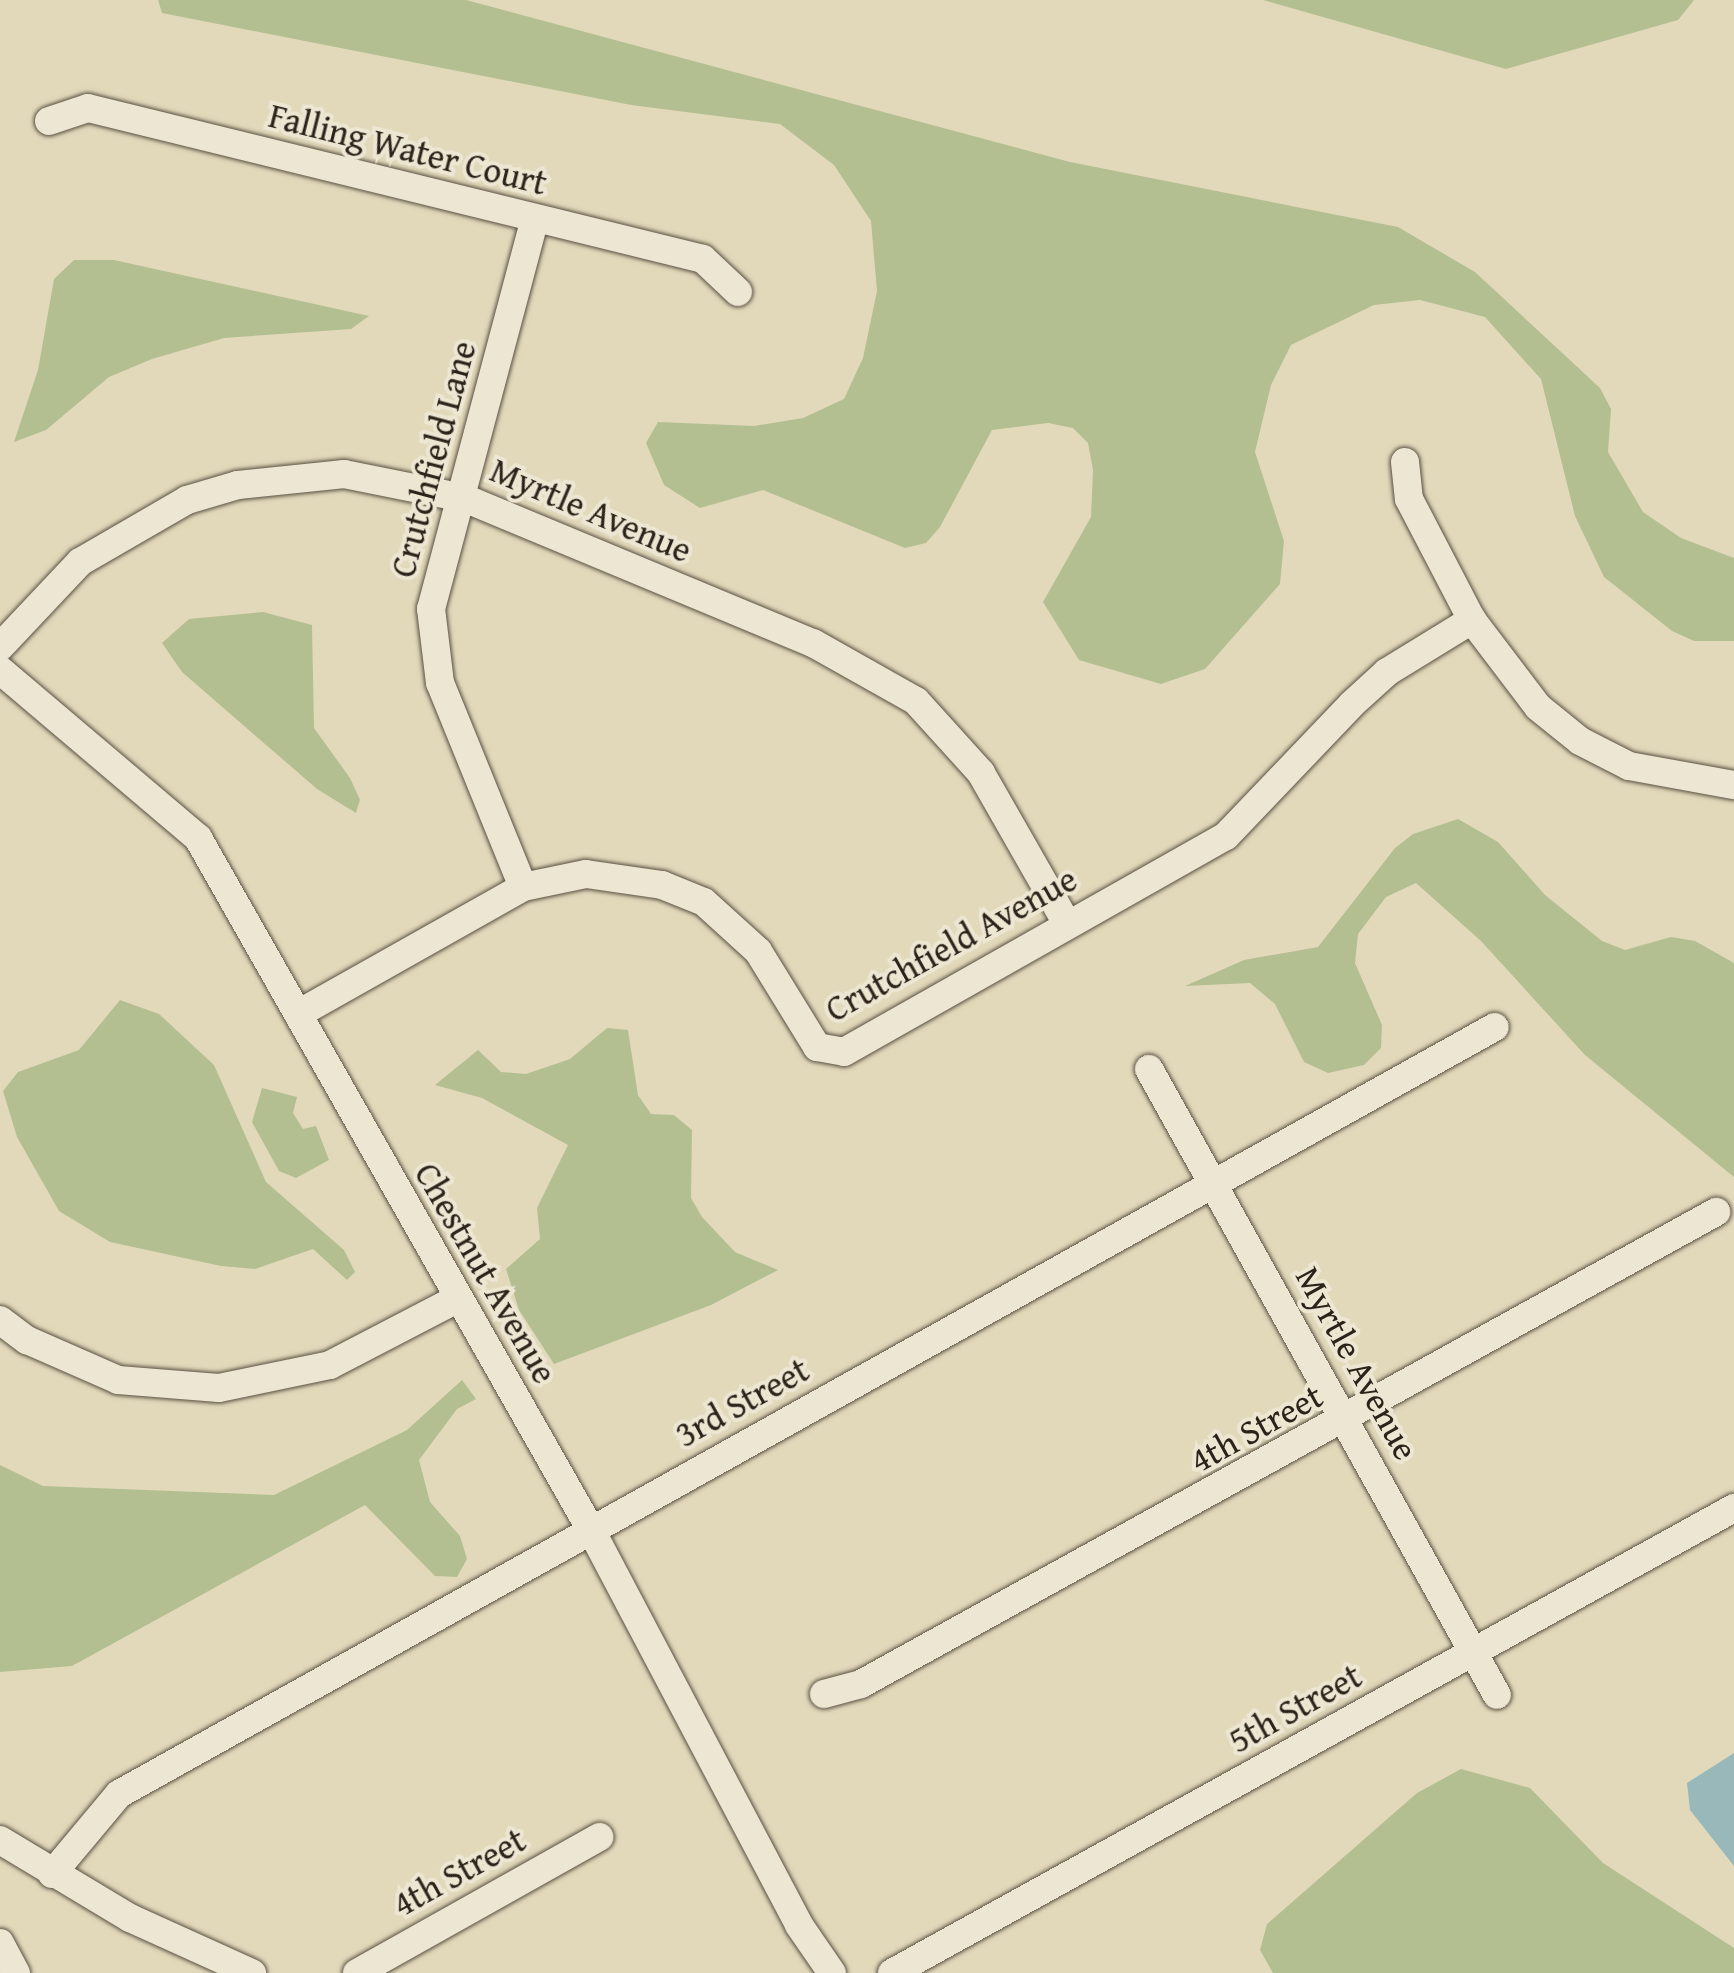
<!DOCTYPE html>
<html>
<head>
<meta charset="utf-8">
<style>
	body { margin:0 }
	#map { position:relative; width:1734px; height:1973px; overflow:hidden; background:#e2d9bb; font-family:"Gentium Book Plus",serif }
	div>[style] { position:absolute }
	.green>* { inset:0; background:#b3bf91 }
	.water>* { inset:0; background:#99b8ba }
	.roads { filter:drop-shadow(0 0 2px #5a5042) drop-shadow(0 0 2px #5a5042) }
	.minor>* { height:28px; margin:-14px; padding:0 14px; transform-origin:14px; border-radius:14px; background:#ece6d3 }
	span { translate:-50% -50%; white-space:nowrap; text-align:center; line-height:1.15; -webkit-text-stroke:8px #ece6d3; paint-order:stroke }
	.street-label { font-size:35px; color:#2d2219 }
</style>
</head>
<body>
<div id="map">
	<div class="green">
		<i style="clip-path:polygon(158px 0,466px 0,1070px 162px,1398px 227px,1475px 272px,1600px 388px,1611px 409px,1608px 452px,1643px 512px,1681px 538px,1734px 558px,1734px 641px,1694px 641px,1672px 631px,1604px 577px,1575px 516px,1541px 379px,1485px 317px,1420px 300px,1374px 305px,1291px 345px,1271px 385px,1255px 452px,1284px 541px,1280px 584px,1205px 669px,1161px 684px,1079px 660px,1043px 602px,1091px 517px,1093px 470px,1088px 443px,1073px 428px,1048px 423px,992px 430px,940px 527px,926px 543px,905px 548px,763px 490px,700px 508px,664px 485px,646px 443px,658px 422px,754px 426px,803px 418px,844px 399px,863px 358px,877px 291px,871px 221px,834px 165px,780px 124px,631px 105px,162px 13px)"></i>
		<i style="clip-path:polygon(1263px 0,1694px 0,1678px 20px,1506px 69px)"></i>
		<i style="clip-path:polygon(74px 260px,114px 260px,369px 316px,351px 329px,224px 338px,152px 359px,109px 377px,46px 430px,14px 442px,38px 370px,54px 279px)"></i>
		<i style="clip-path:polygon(263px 612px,312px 625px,314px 728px,350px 778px,360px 800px,356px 813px,317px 789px,182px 672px,162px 643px,189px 619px)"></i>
		<i style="clip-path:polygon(1458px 819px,1498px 842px,1545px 895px,1602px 941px,1625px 950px,1671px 937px,1695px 941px,1734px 963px,1734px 1177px,1585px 1055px,1481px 941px,1416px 883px,1386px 897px,1358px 934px,1355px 963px,1382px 1025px,1381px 1048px,1364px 1065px,1328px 1073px,1304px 1062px,1275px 1004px,1250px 983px,1185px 986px,1244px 960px,1318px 947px,1395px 848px,1413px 834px)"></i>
		<i style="clip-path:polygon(120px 1000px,159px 1014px,214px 1065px,266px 1182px,344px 1250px,355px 1272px,347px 1280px,313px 1249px,255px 1269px,221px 1266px,110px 1242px,59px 1211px,17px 1137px,3px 1091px,18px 1072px,79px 1050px)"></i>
		<i style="clip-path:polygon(607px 1028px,628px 1030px,638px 1095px,651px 1114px,674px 1115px,692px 1130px,691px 1198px,702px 1217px,735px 1252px,778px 1270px,711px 1305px,554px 1364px,519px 1310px,506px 1269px,540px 1239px,537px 1208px,568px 1145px,482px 1098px,435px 1085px,478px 1050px,501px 1072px,526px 1074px,570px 1059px)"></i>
		<i style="clip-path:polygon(262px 1088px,297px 1097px,293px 1113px,303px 1129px,316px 1126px,329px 1160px,296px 1178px,279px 1171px,252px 1122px)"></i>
		<i style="clip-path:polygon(462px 1380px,476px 1399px,457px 1409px,419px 1460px,430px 1502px,460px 1536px,467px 1559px,457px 1577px,435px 1576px,365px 1505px,72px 1666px,0 1672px,0 1465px,43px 1486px,274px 1495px,407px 1430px)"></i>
		<i style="clip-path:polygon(1461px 1769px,1530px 1788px,1603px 1863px,1734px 1948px,1734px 1973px,1273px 1973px,1260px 1950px,1267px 1924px,1417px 1793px)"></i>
	</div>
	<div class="water">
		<i style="clip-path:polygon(1734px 1753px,1734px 1866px,1690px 1810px,1687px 1783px)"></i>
	</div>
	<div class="roads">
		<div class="minor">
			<i style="left:49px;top:121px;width:41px;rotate:-18.4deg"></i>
			<i style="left:88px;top:108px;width:633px;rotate:13.79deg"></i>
			<i style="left:703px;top:259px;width:48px;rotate:43.3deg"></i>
			<i style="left:1405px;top:462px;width:37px;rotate:84deg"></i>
			<i style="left:1409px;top:499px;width:136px;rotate:62.5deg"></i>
			<i style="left:1472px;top:620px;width:109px;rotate:52.8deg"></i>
			<i style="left:1538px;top:707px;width:54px;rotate:39deg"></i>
			<i style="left:1580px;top:741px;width:55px;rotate:27deg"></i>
			<i style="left:1629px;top:766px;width:107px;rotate:10.3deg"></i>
			<i style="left:0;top:647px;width:117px;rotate:-46.7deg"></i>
			<i style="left:80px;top:562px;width:124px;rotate:-30.1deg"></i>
			<i style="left:187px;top:500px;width:53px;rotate:-16.4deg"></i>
			<i style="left:238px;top:485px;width:107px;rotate:-5.9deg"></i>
			<i style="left:344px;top:474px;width:122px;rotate:11.3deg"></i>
			<i style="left:464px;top:498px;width:378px;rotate:22.6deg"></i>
			<i style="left:813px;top:643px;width:118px;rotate:29.4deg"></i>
			<i style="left:916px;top:701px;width:97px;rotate:47.9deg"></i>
			<i style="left:981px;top:773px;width:174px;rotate:60.3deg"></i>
			<i style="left:0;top:670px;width:260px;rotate:40.3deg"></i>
			<i style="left:198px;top:838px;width:796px;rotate:60.41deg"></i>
			<i style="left:591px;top:1530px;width:446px;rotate:62.2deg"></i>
			<i style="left:799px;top:1925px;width:58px;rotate:55.5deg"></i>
			<i style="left:523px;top:887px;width:220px;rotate:-112.1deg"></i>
			<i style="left:440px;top:683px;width:75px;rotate:-96.9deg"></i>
			<i style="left:431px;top:609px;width:404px;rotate:-75.1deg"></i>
			<i style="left:298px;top:1014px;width:258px;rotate:-29.4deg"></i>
			<i style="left:523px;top:887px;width:64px;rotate:-11.7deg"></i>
			<i style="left:586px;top:874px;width:77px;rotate:8.2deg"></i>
			<i style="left:662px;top:885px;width:45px;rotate:22deg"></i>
			<i style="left:704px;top:902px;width:73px;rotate:42.2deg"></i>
			<i style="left:758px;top:951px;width:113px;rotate:58.4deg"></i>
			<i style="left:817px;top:1047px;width:27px;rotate:10deg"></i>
			<i style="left:844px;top:1052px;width:439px;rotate:-29.5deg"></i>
			<i style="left:1226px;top:836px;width:182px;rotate:-46.3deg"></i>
			<i style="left:1352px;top:704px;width:47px;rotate:-42.4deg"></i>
			<i style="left:1387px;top:672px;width:100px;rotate:-31.5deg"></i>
			<i style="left:1149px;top:1069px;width:716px;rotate:60.93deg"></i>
			<i style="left:0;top:1320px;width:34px;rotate:37deg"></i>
			<i style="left:27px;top:1340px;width:99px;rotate:23.7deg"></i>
			<i style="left:118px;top:1380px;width:101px;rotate:4.5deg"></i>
			<i style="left:219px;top:1388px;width:113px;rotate:-11.7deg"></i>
			<i style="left:330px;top:1365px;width:143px;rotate:-27.5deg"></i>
			<i style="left:824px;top:1694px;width:38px;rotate:-15deg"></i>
			<i style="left:861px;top:1684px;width:977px;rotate:-28.9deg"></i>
			<i style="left:0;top:1840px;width:152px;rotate:31deg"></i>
			<i style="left:130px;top:1918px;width:134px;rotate:24.3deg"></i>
			<i style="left:52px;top:1874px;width:104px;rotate:-50.1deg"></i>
			<i style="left:119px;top:1794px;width:1575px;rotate:-29.14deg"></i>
			<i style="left:0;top:1943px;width:34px;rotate:62deg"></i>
			<i style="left:357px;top:1973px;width:278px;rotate:-29.3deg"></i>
			<i style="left:892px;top:1973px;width:962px;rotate:-28.91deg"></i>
		</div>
	</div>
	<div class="street-label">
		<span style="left:408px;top:149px;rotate:14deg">Falling Water Court</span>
		<span style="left:433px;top:459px;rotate:-75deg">Crutchfield Lane</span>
		<span style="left:591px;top:510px;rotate:23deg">Myrtle Avenue</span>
		<span style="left:951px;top:944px;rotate:-29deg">Crutchfield Avenue</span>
		<span style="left:486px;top:1273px;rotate:60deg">Chestnut Avenue</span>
		<span style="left:1357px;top:1363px;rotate:61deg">Myrtle Avenue</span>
		<span style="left:742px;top:1402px;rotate:-29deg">3rd Street</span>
		<span style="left:1256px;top:1428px;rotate:-29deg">4th Street</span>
		<span style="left:1295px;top:1708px;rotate:-29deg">5th Street</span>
		<span style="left:459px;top:1872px;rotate:-29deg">4th Street</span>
	</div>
</div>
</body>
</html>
